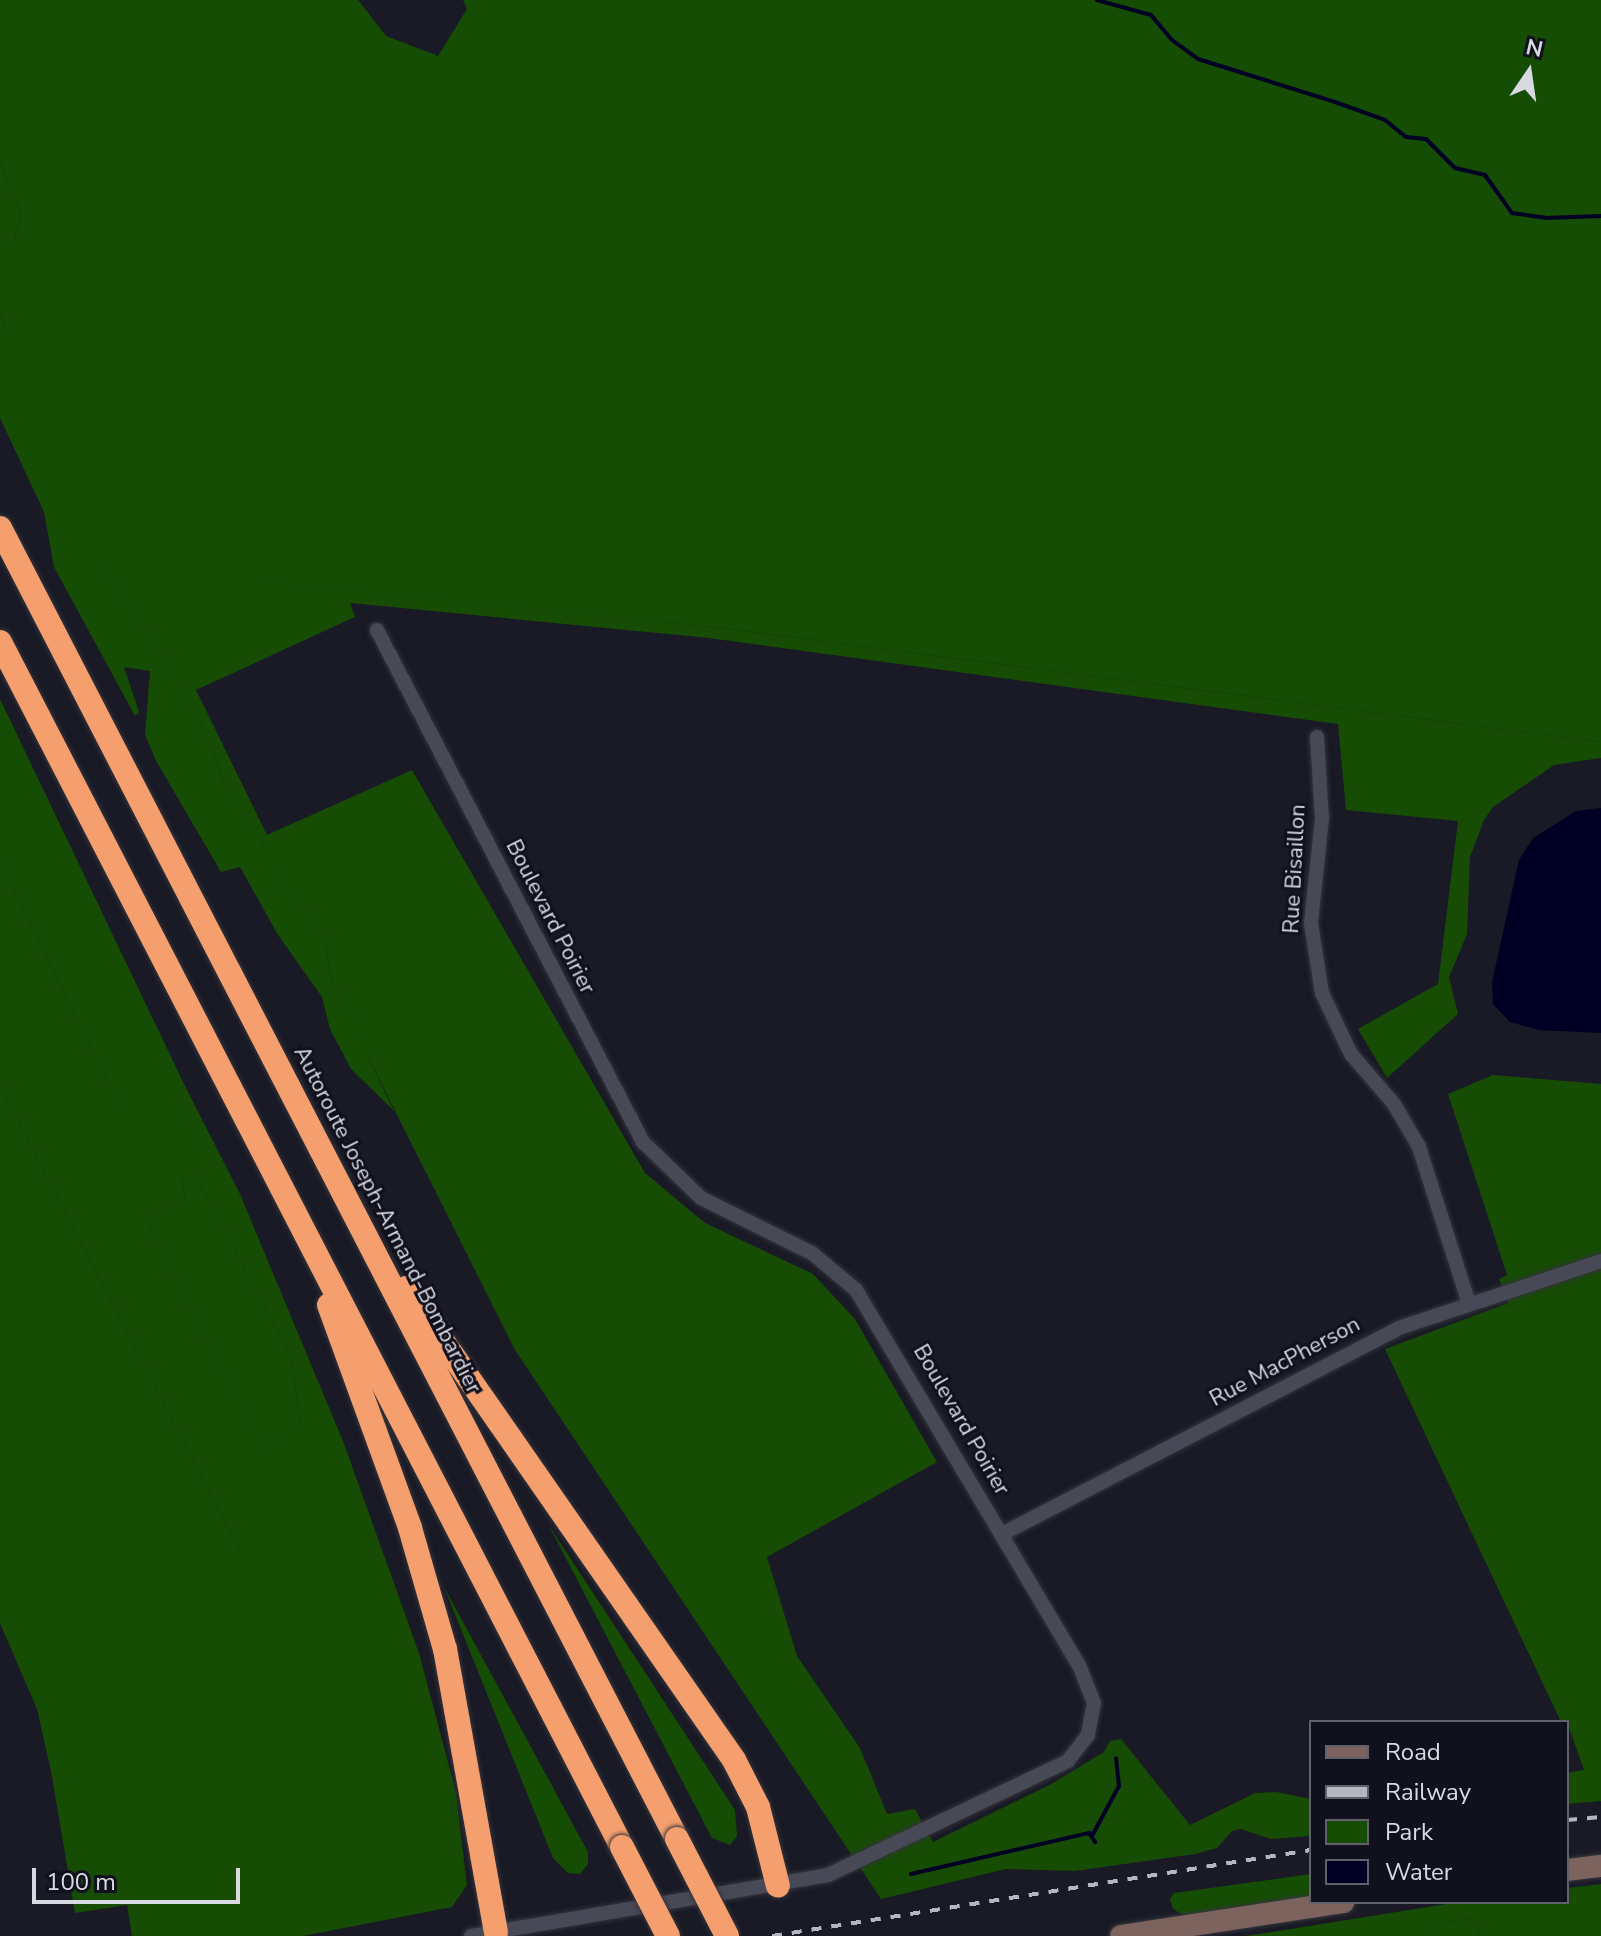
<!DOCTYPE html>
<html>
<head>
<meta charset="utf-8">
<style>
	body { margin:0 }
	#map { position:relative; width:1601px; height:1936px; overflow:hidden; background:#191a25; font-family:"Nunito Sans",sans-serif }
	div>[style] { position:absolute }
	.green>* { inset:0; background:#164c04 }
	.forest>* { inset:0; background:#164d04 }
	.water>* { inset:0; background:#000024 }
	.stream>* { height:4px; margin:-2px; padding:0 2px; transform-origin:2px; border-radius:2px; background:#000024 }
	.roads { filter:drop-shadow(0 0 2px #34343c) drop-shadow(0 0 2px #34343c) }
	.street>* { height:14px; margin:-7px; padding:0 7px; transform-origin:7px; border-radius:7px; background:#484956 }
	.secondary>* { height:22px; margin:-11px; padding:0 11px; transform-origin:11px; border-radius:11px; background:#7c635d }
	.highway>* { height:24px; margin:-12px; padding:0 12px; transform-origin:12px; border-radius:12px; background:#f69f6e }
	.rail>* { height:4px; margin-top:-2px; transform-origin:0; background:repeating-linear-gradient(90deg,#b5b6be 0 10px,transparent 0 20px) }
	.bridges { filter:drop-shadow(0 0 2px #34343c) drop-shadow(0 0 2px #34343c) }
	.highway-bridge>* { height:24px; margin:-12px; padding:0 12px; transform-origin:12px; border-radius:12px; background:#f69f6e }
	span { translate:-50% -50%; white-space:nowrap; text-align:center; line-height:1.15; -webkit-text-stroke:6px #10111c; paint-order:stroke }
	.street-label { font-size:22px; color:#d9d9e1 }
	.legend { position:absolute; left:1309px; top:1720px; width:260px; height:184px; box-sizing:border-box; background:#10111c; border:2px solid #60616b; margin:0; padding:10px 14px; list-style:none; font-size:24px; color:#d9d9e1 }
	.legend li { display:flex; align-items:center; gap:16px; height:40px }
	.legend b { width:40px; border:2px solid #60616b }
	.north { position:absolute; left:1489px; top:32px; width:80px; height:80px; -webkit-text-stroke:6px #10111c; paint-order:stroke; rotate:13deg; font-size:22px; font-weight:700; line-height:32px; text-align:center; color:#d9d9e1 }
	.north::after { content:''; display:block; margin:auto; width:28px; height:36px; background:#d9d9e1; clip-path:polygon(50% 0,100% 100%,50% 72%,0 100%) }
	.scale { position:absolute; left:32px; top:1868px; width:208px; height:36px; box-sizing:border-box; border:4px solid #d9d9e1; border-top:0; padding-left:10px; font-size:24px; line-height:28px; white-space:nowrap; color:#d9d9e1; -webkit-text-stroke:6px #10111c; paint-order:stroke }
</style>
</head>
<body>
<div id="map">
	<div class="green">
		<i style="clip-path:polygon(0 162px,21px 214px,14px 241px,15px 328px,6px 330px,0 312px)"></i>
		<i style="clip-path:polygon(103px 565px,722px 628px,1601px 742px,1601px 758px,1554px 765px,1493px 807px,1484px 820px,1470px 857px,1467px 934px,1449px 977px,1458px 1014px,1387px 1078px,1358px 1029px,1438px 984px,1458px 821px,1346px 810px,1338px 724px,709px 638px,350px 603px,355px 617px,196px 690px,267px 835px,412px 770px,645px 1173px,705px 1223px,813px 1274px,855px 1319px,937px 1462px,767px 1557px,797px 1656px,860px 1748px,887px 1814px,915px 1809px,933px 1842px,1051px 1784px,1104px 1752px,1110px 1741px,1121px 1739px,1190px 1825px,1255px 1793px,1276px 1792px,1311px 1799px,1311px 1836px,1271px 1839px,1241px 1829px,1232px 1831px,1217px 1848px,1195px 1854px,1075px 1871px,1006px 1869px,881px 1899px,515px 1350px,368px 1057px,376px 1053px,331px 979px,325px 938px,259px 854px,264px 844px,226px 788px,200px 719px)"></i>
		<i style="clip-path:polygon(evenodd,0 862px,122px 1110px,180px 1143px,207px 1152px,175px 1096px,184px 1084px,240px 1194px,343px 1441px,419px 1653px,456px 1792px,467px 1885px,452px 1907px,303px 1936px,132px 1936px,127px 1905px,75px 1913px,51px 1771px,66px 1781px,240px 1551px,0 1086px,0 862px,181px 1174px,194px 1174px,291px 1356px,300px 1421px,265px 1451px,147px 1221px,185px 1200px,181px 1174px)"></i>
		<i style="clip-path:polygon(1493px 1075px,1601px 1084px,1601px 1801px,1567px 1804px,1567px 1773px,1584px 1770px,1567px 1722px,1561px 1722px,1385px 1349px,1508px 1303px,1499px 1279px,1507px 1275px,1448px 1094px)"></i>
		<i style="clip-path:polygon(1601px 1884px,1601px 1936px,1481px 1936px,1471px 1918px,1425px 1926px,1430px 1936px,1246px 1936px,1459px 1902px,1567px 1902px,1567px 1888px)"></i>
	</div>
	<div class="forest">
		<i style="clip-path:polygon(0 0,358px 0,386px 36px,438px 56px,467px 9px,463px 0,1601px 0,1601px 742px,722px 628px,104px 566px,200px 719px,226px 788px,264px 844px,260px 854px,325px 938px,331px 979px,377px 1053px,368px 1057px,394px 1111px,351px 1069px,330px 1029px,322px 997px,278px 935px,240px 867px,221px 872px,155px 759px,145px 734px,150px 671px,124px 667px,139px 712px,135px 716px,54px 567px,44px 512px,0 418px,0 312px,6px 330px,14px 328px,14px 241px,21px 214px,0 162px)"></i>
		<i style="clip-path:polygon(0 699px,184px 1084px,175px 1096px,208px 1153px,146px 1134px,122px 1110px,0 862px)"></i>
		<i style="clip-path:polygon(0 1086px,240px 1551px,239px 1659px,65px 1781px,51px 1771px,37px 1709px,0 1623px)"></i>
		<i style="clip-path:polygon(181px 1174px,194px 1174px,291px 1356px,300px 1421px,265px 1452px,147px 1221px,185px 1200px)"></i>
		<i style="clip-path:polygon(548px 1524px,735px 1810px,737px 1836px,730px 1845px,712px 1838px)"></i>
		<i style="clip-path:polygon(444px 1587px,588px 1852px,588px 1864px,580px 1874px,568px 1873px,553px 1858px)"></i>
		<i style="clip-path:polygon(1311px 1874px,1311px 1896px,1183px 1915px,1173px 1909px,1170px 1899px,1174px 1893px)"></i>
		<i style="clip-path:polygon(1471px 1918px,1481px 1936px,1430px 1936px,1424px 1926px)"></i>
	</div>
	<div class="water">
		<i style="clip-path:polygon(1601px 808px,1601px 1033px,1539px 1030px,1510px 1022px,1493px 1004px,1492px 982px,1519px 860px,1533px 838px,1576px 811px)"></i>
	</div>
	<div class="stream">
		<i style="left:1097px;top:0;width:56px;rotate:15.5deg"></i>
		<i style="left:1151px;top:15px;width:33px;rotate:50deg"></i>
		<i style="left:1172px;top:40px;width:32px;rotate:36deg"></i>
		<i style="left:1198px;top:59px;width:144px;rotate:17.4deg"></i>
		<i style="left:1335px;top:102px;width:53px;rotate:19.8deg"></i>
		<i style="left:1385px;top:120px;width:27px;rotate:39deg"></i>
		<i style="left:1406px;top:137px;width:20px;rotate:6deg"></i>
		<i style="left:1426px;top:139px;width:41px;rotate:45deg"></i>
		<i style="left:1455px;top:168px;width:31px;rotate:13deg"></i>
		<i style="left:1485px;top:175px;width:47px;rotate:54.6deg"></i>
		<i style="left:1512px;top:213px;width:34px;rotate:8deg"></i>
		<i style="left:1546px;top:218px;width:55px;rotate:-2.1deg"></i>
		<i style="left:1093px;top:1834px;width:55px;rotate:-61.6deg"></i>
		<i style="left:1119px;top:1786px;width:28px;rotate:-96deg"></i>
		<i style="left:911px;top:1874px;width:183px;rotate:-13deg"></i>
		<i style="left:1089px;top:1833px;width:11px;rotate:56deg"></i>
	</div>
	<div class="roads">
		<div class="street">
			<i style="left:377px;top:630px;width:577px;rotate:62.55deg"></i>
			<i style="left:643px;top:1142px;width:81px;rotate:44deg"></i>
			<i style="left:701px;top:1198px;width:124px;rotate:26.4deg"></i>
			<i style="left:812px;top:1253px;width:57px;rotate:40.1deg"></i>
			<i style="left:856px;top:1290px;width:436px;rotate:59.3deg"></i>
			<i style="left:1079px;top:1665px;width:41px;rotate:68.5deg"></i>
			<i style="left:1094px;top:1703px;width:33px;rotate:101deg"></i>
			<i style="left:1088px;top:1735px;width:33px;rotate:128deg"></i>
			<i style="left:1068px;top:1761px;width:266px;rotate:154.6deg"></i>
			<i style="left:828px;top:1875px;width:362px;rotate:170.3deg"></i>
			<i style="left:1317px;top:737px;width:81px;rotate:86.5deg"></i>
			<i style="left:1322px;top:818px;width:106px;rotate:96deg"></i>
			<i style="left:1311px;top:923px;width:71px;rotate:81.1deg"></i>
			<i style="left:1322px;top:993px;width:68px;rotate:64.6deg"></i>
			<i style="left:1351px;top:1054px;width:66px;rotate:49.3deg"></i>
			<i style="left:1394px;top:1104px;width:50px;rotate:59.8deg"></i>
			<i style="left:1419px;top:1147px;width:162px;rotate:72.3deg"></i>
			<i style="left:1002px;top:1534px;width:447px;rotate:-27.4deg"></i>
			<i style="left:1399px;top:1328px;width:213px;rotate:-18.3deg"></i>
		</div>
		<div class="secondary">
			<i style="left:1567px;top:1870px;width:34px;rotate:-7deg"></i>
			<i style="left:1121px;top:1936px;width:225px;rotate:-8.7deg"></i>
		</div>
		<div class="highway">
			<i style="left:0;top:528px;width:1475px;rotate:62.69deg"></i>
			<i style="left:0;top:642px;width:1356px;rotate:62.7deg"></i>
			<i style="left:406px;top:1288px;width:575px;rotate:55.2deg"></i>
			<i style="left:734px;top:1760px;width:53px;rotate:62.9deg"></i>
			<i style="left:758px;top:1807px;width:81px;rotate:75.8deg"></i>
			<i style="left:329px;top:1305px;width:237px;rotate:70deg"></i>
			<i style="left:410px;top:1528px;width:126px;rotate:73.9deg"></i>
			<i style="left:445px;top:1649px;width:288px;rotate:79.8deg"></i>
		</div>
	</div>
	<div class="rail">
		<i style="left:1567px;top:1820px;width:34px;rotate:-5deg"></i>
		<i style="left:772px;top:1936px;width:546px;rotate:-9.07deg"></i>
	</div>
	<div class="bridges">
		<div class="highway-bridge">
			<i style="left:677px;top:1839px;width:109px;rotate:62.7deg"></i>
			<i style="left:622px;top:1847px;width:100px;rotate:62.7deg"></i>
		</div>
	</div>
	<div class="street-label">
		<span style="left:1295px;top:869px;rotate:-87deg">Rue Bisaillon</span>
		<span style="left:550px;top:917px;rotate:63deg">Boulevard Poirier</span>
		<span style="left:387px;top:1220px;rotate:63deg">Autoroute Joseph-Armand-Bombardier</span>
		<span style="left:1285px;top:1362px;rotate:-28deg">Rue MacPherson</span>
		<span style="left:961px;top:1420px;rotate:60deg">Boulevard Poirier</span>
	</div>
	<ul class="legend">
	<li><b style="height:10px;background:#7c635d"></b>Road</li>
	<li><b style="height:10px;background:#b5b6be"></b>Railway</li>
	<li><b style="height:22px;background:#164c04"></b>Park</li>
	<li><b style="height:22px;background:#000024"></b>Water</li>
	</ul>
	<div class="north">N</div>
	<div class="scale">100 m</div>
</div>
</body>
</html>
